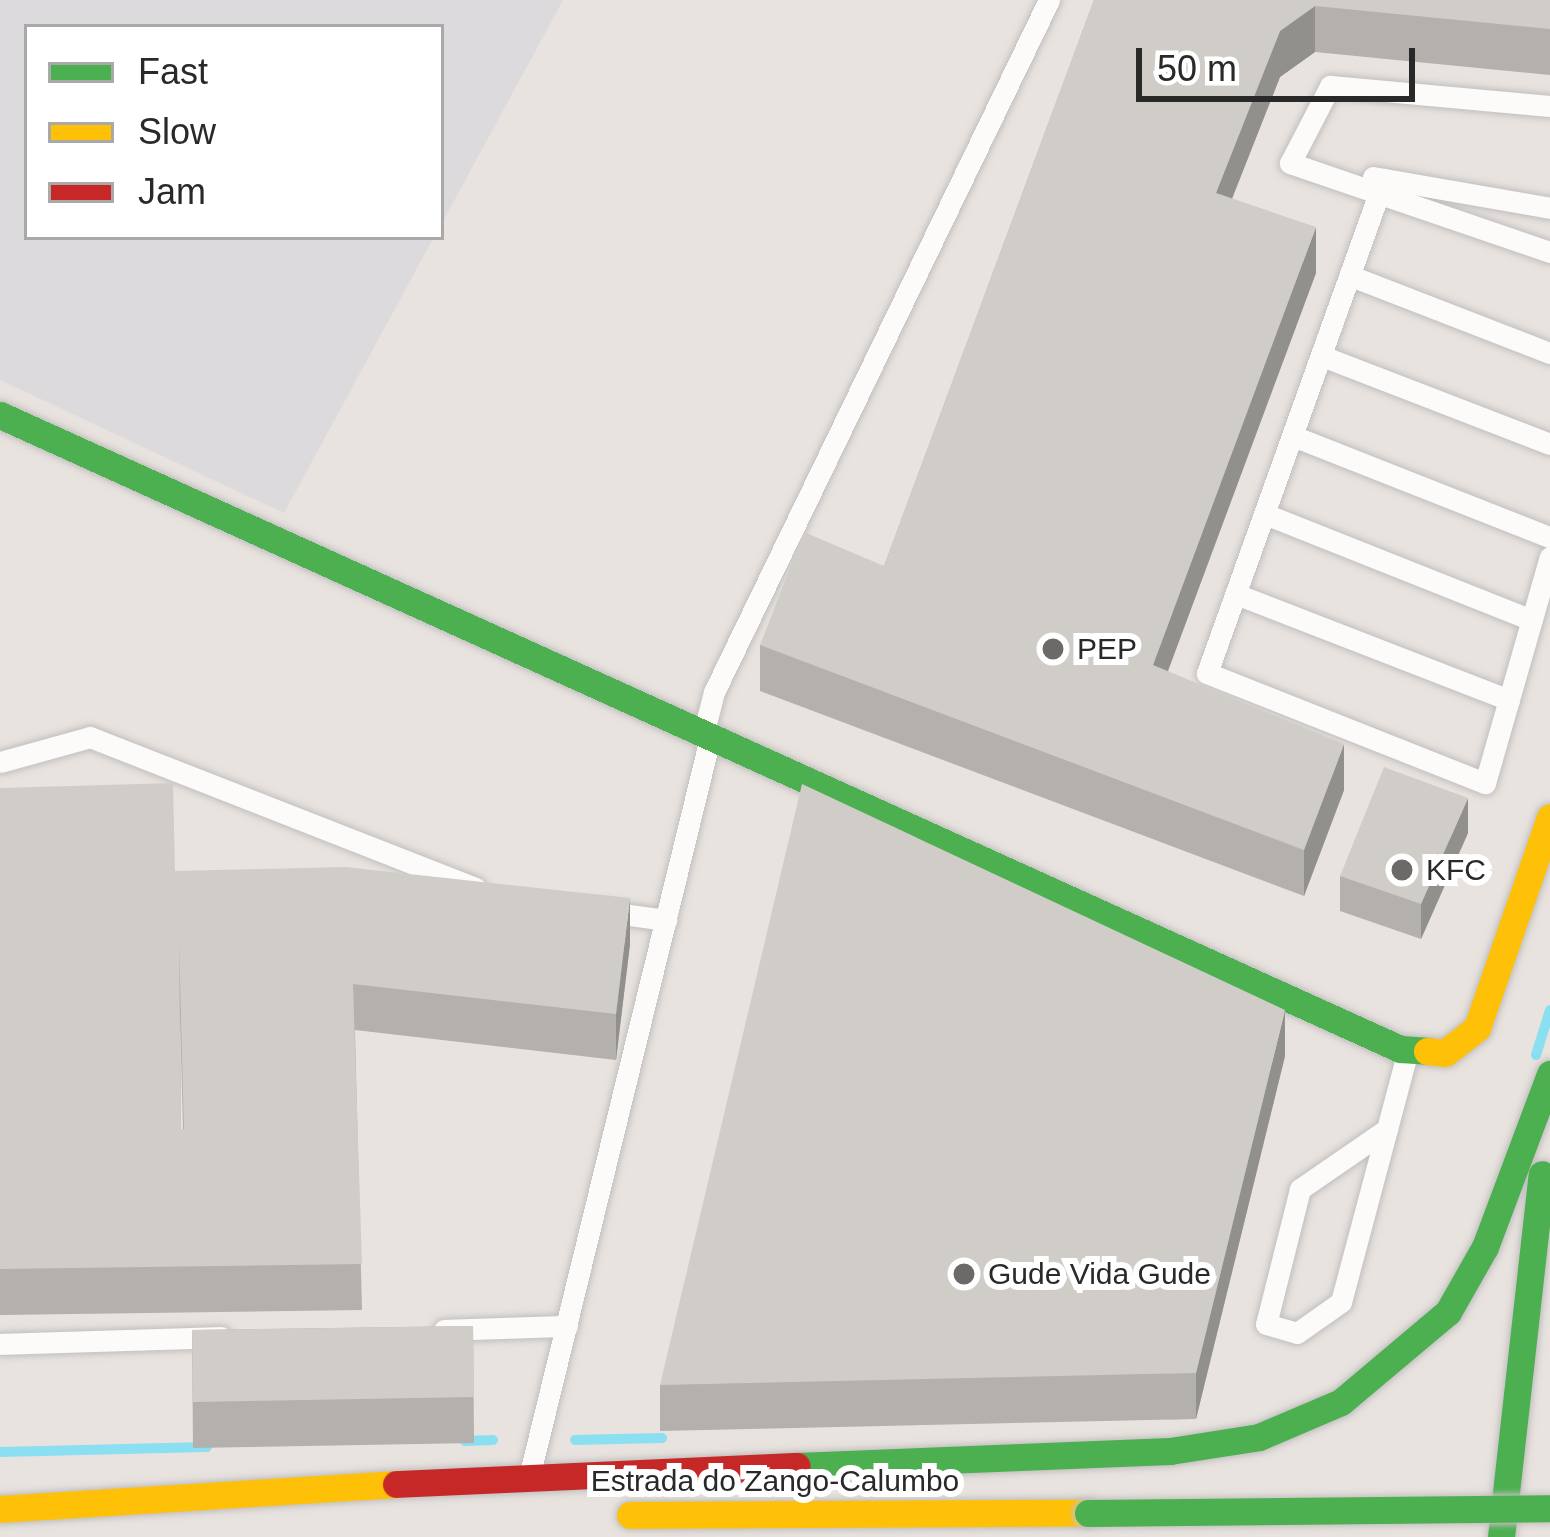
<!DOCTYPE html>
<html>
<head>
<meta charset="utf-8">
<style>
	body { margin:0 }
	#map { position:relative; width:1550px; height:1537px; overflow:hidden; background:#e8e3de; font-family:Arial,sans-serif }
	div>[style] { position:absolute }
	.industrial>* { inset:0; background:#dddadd }
	.stream>* { height:10px; margin:-5px; padding:0 5px; transform-origin:5px; border-radius:5px; background:#8adff1 }
	.roads { filter:drop-shadow(0 0 3px #c1bfc0) drop-shadow(0 0 3px #c1bfc0) }
	.lane>* { height:21px; margin:-10.5px; padding:0 10.5px; transform-origin:10.5px; border-radius:10.5px; background:#fcfbfa }
	.fast>* { height:27px; margin:-13.5px; padding:0 13.5px; transform-origin:13.5px; border-radius:13.5px; background:#4caf50 }
	.slow>* { height:27px; margin:-13.5px; padding:0 13.5px; transform-origin:13.5px; border-radius:13.5px; background:#ffc107 }
	.jam>* { height:27px; margin:-13.5px; padding:0 13.5px; transform-origin:13.5px; border-radius:13.5px; background:#c62828 }
	.bridges { filter:drop-shadow(0 0 3px #c4c2c0) drop-shadow(0 0 3px #c4c2c0) }
	.fast-bridge>* { height:27px; margin:-13.5px; padding:0 13.5px; transform-origin:13.5px; border-radius:13.5px; background:#4caf50 }
	.wall>* { inset:0; background:#b3b0ad }
	.shaded-wall>* { inset:0; background:#92908d }
	.building>* { inset:0; background:#d0cdc9 }
	.dots>* { width:33px; height:33px; translate:-50% -50%; box-sizing:border-box; border:6px solid #fff; border-radius:50% }
	span { translate:-50% -50%; white-space:nowrap; text-align:center; line-height:1.15; -webkit-text-stroke:12px #fff; paint-order:stroke }
	.poi-label { font-size:30px; color:#292929 }
	.left { translate:0 -50%; text-align:left }
	.street-label { font-size:30px; color:#292929 }
	.legend { position:absolute; left:24px; top:24px; width:420px; height:216px; box-sizing:border-box; background:#fff; border:3px solid #a9a9a9; margin:0; padding:15px 21px; list-style:none; font-size:36px; color:#292929 }
	.legend li { display:flex; align-items:center; gap:24px; height:60px }
	.legend b { width:60px; border:3px solid #a9a9a9 }
	.scale { position:absolute; left:1136px; top:48px; width:279px; height:54px; box-sizing:border-box; border:6px solid #292929; border-top:0; padding-left:15px; font-size:36px; line-height:42px; white-space:nowrap; color:#292929; -webkit-text-stroke:9px #fff; paint-order:stroke }
</style>
</head>
<body>
<div id="map">
	<div class="industrial">
		<i style="clip-path:polygon(0 0,563px 0,441px 225px,441px 27px,27px 27px,27px 237px,434px 237px,284px 513px,0 380px)"></i>
	</div>
	<div class="stream">
		<i style="left:1536px;top:1055px;width:47px;rotate:-72.7deg"></i>
		<i style="left:575px;top:1440px;width:87px;rotate:-1.3deg"></i>
		<i style="left:465px;top:1441px;width:28px;rotate:-2deg"></i>
		<i style="left:0;top:1452px;width:207px;rotate:-1.4deg"></i>
	</div>
	<div class="roads">
		<div class="lane">
			<i style="left:1290px;top:163px;width:87px;rotate:-62.5deg"></i>
			<i style="left:1330px;top:86px;width:221px;rotate:5.2deg"></i>
			<i style="left:1290px;top:163px;width:275px;rotate:18.9deg"></i>
			<i style="left:1373px;top:177px;width:180px;rotate:9.9deg"></i>
			<i style="left:1384px;top:179px;width:525px;rotate:109.71deg"></i>
			<i style="left:1207px;top:673px;width:299px;rotate:21.6deg"></i>
			<i style="left:1485px;top:783px;width:235px;rotate:-74deg"></i>
			<i style="left:1351px;top:276px;width:213px;rotate:21.2deg"></i>
			<i style="left:1322px;top:356px;width:244px;rotate:21.1deg"></i>
			<i style="left:1293px;top:436px;width:276px;rotate:21.5deg"></i>
			<i style="left:1265px;top:514px;width:287px;rotate:21.7deg"></i>
			<i style="left:1236px;top:594px;width:293px;rotate:21.2deg"></i>
			<i style="left:704px;top:731px;width:40px;rotate:-75.6deg"></i>
			<i style="left:714px;top:692px;width:769px;rotate:-64.17deg"></i>
			<i style="left:0;top:762px;width:93px;rotate:-15.5deg"></i>
			<i style="left:90px;top:737px;width:414px;rotate:21.4deg"></i>
			<i style="left:601px;top:911px;width:66px;rotate:7.9deg"></i>
			<i style="left:1387px;top:1129px;width:106px;rotate:145.4deg"></i>
			<i style="left:1300px;top:1189px;width:139px;rotate:104.1deg"></i>
			<i style="left:1266px;top:1324px;width:32px;rotate:16deg"></i>
			<i style="left:1297px;top:1333px;width:54px;rotate:-35.2deg"></i>
			<i style="left:1341px;top:1302px;width:257px;rotate:-75.1deg"></i>
			<i style="left:444px;top:1330px;width:123px;rotate:-1.9deg"></i>
			<i style="left:0;top:1344px;width:221px;rotate:-1.8deg"></i>
			<i style="left:531px;top:1469px;width:748px;rotate:-76.24deg"></i>
		</div>
		<div class="fast">
			<i style="left:0;top:415px;width:1537px;rotate:24.36deg"></i>
			<i style="left:1400px;top:1049px;width:27px;rotate:4deg"></i>
			<i style="left:797px;top:1466px;width:373px;rotate:-2.3deg"></i>
			<i style="left:1170px;top:1451px;width:90px;rotate:-8.9deg"></i>
			<i style="left:1259px;top:1437px;width:89px;rotate:-23.1deg"></i>
			<i style="left:1341px;top:1402px;width:140px;rotate:-40.1deg"></i>
			<i style="left:1448px;top:1312px;width:75px;rotate:-60.4deg"></i>
			<i style="left:1485px;top:1247px;width:185px;rotate:-69.4deg"></i>
			<i style="left:1501px;top:1537px;width:365px;rotate:-83.6deg"></i>
		</div>
		<div class="slow">
			<i style="left:1427px;top:1051px;width:18px;rotate:6deg"></i>
			<i style="left:1445px;top:1053px;width:41px;rotate:-38deg"></i>
			<i style="left:1477px;top:1028px;width:223px;rotate:-70.9deg"></i>
			<i style="left:0;top:1509px;width:397px;rotate:-3.6deg"></i>
			<i style="left:630px;top:1515px;width:458px;rotate:-0.3deg"></i>
		</div>
		<div class="jam">
			<i style="left:396px;top:1484px;width:401px;rotate:-2.6deg"></i>
		</div>
	</div>
	<div class="bridges">
		<div class="fast-bridge">
			<i style="left:1088px;top:1513px;width:462px;rotate:-0.6deg"></i>
		</div>
	</div>
	<div class="wall">
		<i style="clip-path:polygon(1094px 0,1550px 0,1550px 75px,1315px 52px,1280px 77px,1232px 199px,1316px 273px,1168px 671px,1344px 790px,1304px 896px,760px 691px,760px 645px,884px 566px)"></i>
		<i style="clip-path:polygon(evenodd,0 788px,175px 871px,630px 944px,616px 1060px,355px 1030px,362px 1310px,0 1315px,0 788px,180px 1013px,183px 1129px,181px 1129px,180px 1013px)"></i>
		<i style="clip-path:polygon(1468px 833px,1421px 939px,1340px 911px,1340px 876px)"></i>
		<i style="clip-path:polygon(1285px 1056px,1196px 1419px,660px 1431px,660px 1385px)"></i>
		<i style="clip-path:polygon(473px 1326px,474px 1443px,193px 1448px,192px 1330px)"></i>
	</div>
	<div class="shaded-wall">
		<i style="clip-path:polygon(1315px 6px,1315px 52px,1280px 77px,1216px 239px,1216px 193px,1280px 31px)"></i>
		<i style="clip-path:polygon(1316px 227px,1316px 273px,1153px 711px,1153px 665px)"></i>
		<i style="clip-path:polygon(1344px 744px,1344px 790px,1304px 896px,1304px 850px)"></i>
		<i style="clip-path:polygon(1468px 798px,1468px 833px,1421px 939px,1421px 904px)"></i>
		<i style="clip-path:polygon(630px 898px,630px 944px,616px 1060px,616px 1014px)"></i>
		<i style="clip-path:polygon(1285px 1010px,1285px 1056px,1196px 1419px,1196px 1373px)"></i>
	</div>
	<div class="building">
		<i style="clip-path:polygon(1094px 0,1550px 0,1550px 29px,1315px 6px,1280px 31px,1216px 193px,1316px 227px,1153px 665px,1344px 744px,1304px 850px,760px 645px,804px 532px,884px 566px)"></i>
		<i style="clip-path:polygon(1384px 767px,1468px 798px,1421px 904px,1340px 876px)"></i>
		<i style="clip-path:polygon(evenodd,173px 783px,175px 871px,345px 867px,630px 898px,616px 1014px,353px 984px,362px 1264px,0 1269px,0 788px,173px 783px,179px 941px,184px 1129px,181px 1129px,179px 941px)"></i>
		<i style="clip-path:polygon(802px 784px,1285px 1010px,1196px 1373px,660px 1385px)"></i>
		<i style="clip-path:polygon(473px 1326px,474px 1397px,193px 1402px,192px 1330px)"></i>
	</div>
	<div class="dots">
		<i style="left:1053px;top:649px;background:#6c6a68"></i>
		<i style="left:1402px;top:870px;background:#6c6a68"></i>
		<i style="left:964px;top:1274px;background:#6c6a68"></i>
	</div>
	<div class="poi-label">
		<span class="left" style="left:1077px;top:649px">PEP</span>
		<span class="left" style="left:1426px;top:870px">KFC</span>
		<span class="left" style="left:988px;top:1274px">Gude Vida Gude</span>
	</div>
	<div class="street-label">
		<span style="left:775px;top:1481px">Estrada do Zango-Calumbo</span>
	</div>
	<ul class="legend">
	<li><b style="height:15px;background:#4caf50"></b>Fast</li>
	<li><b style="height:15px;background:#ffc107"></b>Slow</li>
	<li><b style="height:15px;background:#c62828"></b>Jam</li>
	</ul>
	<div class="scale">50 m</div>
</div>
</body>
</html>
